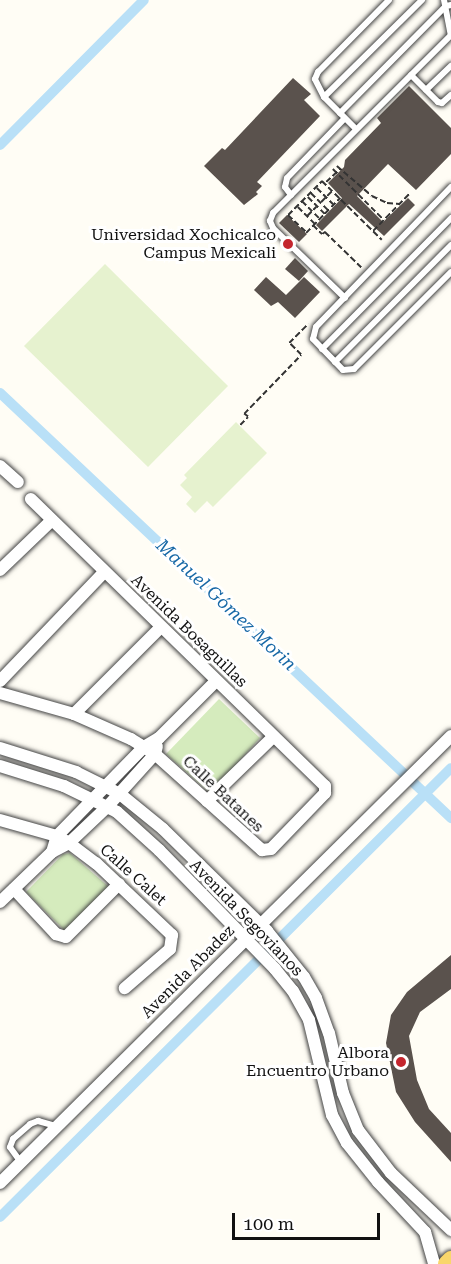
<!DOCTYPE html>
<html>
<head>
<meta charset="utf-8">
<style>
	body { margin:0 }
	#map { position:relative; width:451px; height:1264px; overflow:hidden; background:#fffdf5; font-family:"Roboto Serif",serif }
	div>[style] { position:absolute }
	.green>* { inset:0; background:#d5ebbd }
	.pitch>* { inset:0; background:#e6f2cf }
	.canal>* { height:10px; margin:-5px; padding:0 5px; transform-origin:5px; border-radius:5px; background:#b9e0f7 }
	.building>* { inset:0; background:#5a524d }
	.path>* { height:1.5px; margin-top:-0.75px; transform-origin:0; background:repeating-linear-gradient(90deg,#333 0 6px,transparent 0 9px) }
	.roads { filter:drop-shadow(0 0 2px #444) drop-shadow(0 0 2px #444) }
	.service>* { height:6px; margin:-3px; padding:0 3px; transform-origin:3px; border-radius:3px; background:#fff }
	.minor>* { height:12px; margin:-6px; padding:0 6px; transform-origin:6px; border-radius:6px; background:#fff }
	.primary>* { height:18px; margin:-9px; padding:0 9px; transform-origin:9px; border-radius:9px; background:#f9d66b }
	.dots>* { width:16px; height:16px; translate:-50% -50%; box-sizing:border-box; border:3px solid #fff; border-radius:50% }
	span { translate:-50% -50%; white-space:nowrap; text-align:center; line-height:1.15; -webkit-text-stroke:6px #fff; paint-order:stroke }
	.poi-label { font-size:16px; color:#111 }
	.right { translate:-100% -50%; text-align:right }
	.street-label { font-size:16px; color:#111 }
	.water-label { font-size:18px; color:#1768a6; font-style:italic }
	.scale { position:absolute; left:232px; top:1213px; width:148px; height:27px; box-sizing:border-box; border:3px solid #111; border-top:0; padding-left:8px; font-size:18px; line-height:21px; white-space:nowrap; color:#111; -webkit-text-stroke:4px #fff; paint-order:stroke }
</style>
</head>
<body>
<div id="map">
	<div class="green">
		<i style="clip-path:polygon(219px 699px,260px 738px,210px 793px,166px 754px)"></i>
		<i style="clip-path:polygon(70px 853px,110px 888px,67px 933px,26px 892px,63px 854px)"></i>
	</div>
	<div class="pitch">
		<i style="clip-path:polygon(105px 264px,228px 386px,148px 467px,24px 346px)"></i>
		<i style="clip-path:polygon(236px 422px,267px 453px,213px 507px,207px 501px,195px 513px,186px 504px,192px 497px,180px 485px,187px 478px,184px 475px)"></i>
	</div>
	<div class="canal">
		<i style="left:0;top:145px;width:204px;rotate:-45.2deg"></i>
		<i style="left:0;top:393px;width:620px;rotate:43.3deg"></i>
		<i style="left:0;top:1217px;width:636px;rotate:-44.87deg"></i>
	</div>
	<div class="building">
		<i style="clip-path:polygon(293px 78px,311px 94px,304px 100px,320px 116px,257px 182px,262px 186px,256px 192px,258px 194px,244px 205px,204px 166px,222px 148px,225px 150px)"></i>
		<i style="clip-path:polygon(409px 86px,451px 128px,451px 154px,416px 190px,388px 164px,357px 196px,383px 222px,408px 198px,415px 205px,384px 236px,349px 204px,322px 231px,316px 225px,342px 198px,328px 183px,344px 167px,345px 160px,381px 123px,377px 118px)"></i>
		<i style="clip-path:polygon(287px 215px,307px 234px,299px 242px,279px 223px)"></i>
		<i style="clip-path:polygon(295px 258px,308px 271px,299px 281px,285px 269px)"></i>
		<i style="clip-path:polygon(266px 277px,286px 295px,304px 277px,320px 292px,295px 318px,278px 302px,271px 306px,254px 290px)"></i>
		<i style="clip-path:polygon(451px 955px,451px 989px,420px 1012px,409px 1036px,417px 1080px,429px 1109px,451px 1133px,451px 1162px,415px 1122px,396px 1092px,386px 1043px,391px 1015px,407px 992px)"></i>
	</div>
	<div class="path">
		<i style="left:337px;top:166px;width:46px;rotate:40.6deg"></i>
		<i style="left:372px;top:196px;width:17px;rotate:25deg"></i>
		<i style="left:387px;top:203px;width:13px;rotate:4deg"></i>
		<i style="left:333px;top:169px;width:72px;rotate:45deg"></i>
		<i style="left:326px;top:182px;width:19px;rotate:-43deg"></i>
		<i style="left:317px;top:188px;width:23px;rotate:45deg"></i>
		<i style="left:311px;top:193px;width:25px;rotate:45deg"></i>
		<i style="left:308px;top:197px;width:25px;rotate:45deg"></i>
		<i style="left:302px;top:201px;width:24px;rotate:45deg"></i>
		<i style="left:321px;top:202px;width:16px;rotate:-45deg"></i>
		<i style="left:298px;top:207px;width:24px;rotate:45deg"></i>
		<i style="left:288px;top:215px;width:48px;rotate:-45deg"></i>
		<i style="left:322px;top:181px;width:84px;rotate:44.5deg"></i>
		<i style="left:288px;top:215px;width:25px;rotate:43deg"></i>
		<i style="left:307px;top:216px;width:13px;rotate:-45deg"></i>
		<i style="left:313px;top:225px;width:13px;rotate:45deg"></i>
		<i style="left:322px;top:234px;width:4px;rotate:-34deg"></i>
		<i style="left:325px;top:232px;width:52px;rotate:44.2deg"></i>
		<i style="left:373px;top:231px;width:53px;rotate:-45.8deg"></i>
		<i style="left:306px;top:233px;width:49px;rotate:-45.8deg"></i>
		<i style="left:240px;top:425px;width:11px;rotate:-45deg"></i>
		<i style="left:248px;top:417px;width:5px;rotate:-143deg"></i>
		<i style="left:244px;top:414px;width:82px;rotate:-46deg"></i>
		<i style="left:301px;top:355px;width:17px;rotate:-135deg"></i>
		<i style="left:289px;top:343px;width:27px;rotate:-45deg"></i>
	</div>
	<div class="roads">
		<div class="service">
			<i style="left:444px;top:0;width:36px;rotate:79deg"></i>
			<i style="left:411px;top:75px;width:38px;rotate:45deg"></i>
			<i style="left:438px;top:102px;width:4px;rotate:14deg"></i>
			<i style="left:442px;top:103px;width:12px;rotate:-42deg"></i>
			<i style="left:426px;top:90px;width:35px;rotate:-44deg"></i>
			<i style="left:324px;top:97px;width:138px;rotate:-44.7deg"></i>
			<i style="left:340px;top:113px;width:151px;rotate:-45.3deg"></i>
			<i style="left:446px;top:6px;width:5px;rotate:-11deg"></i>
			<i style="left:356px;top:129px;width:45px;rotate:-135deg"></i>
			<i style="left:324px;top:97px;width:20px;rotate:-117deg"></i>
			<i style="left:315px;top:79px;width:8px;rotate:-67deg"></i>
			<i style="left:318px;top:72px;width:101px;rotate:-45.4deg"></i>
			<i style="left:451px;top:187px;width:194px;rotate:134deg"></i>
			<i style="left:316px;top:327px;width:12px;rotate:104deg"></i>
			<i style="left:313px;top:339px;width:43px;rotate:45.9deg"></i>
			<i style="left:343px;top:370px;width:11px;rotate:-5deg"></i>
			<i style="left:354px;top:369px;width:137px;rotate:-45deg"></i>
			<i style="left:291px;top:195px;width:10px;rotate:-127deg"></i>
			<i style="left:285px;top:187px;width:9px;rotate:-77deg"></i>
			<i style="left:287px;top:178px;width:83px;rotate:-46deg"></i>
			<i style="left:345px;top:298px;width:100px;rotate:-135.8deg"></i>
			<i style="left:273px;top:228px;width:8px;rotate:-113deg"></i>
			<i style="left:270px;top:221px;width:9px;rotate:-69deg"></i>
			<i style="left:273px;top:213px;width:252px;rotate:-45deg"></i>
			<i style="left:322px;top:349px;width:184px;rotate:-45.4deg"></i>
			<i style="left:335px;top:362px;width:165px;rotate:-45.2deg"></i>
			<i style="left:20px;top:1161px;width:17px;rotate:-126deg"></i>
			<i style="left:10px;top:1147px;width:9px;rotate:-69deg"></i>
			<i style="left:13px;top:1139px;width:23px;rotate:-41deg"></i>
			<i style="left:30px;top:1124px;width:9px;rotate:-21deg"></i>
			<i style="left:38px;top:1121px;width:18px;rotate:16deg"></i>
		</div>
		<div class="minor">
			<i style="left:0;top:466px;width:24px;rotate:42deg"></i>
			<i style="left:0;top:570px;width:72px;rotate:-43.9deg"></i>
			<i style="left:0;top:681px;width:151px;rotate:-46.3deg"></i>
			<i style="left:0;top:693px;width:77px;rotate:15.8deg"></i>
			<i style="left:74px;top:714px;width:62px;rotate:23.7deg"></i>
			<i style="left:131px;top:739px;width:28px;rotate:32deg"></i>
			<i style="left:155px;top:754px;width:144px;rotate:41.9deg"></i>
			<i style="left:262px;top:850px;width:9px;rotate:-6deg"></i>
			<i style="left:271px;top:849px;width:78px;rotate:-46deg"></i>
			<i style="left:325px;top:793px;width:7px;rotate:-90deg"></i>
			<i style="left:325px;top:786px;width:411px;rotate:-135.7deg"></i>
			<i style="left:74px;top:714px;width:123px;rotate:-45deg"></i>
			<i style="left:0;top:748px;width:80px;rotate:17.5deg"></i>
			<i style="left:76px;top:772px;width:49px;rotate:26.6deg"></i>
			<i style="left:120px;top:794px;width:55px;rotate:39.1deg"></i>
			<i style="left:163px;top:829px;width:146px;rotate:44.4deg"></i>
			<i style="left:267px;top:931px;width:59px;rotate:51.2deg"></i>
			<i style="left:304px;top:977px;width:24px;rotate:60deg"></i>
			<i style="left:316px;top:998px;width:37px;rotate:70deg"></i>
			<i style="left:329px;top:1033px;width:62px;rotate:76.9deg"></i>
			<i style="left:343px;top:1093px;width:40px;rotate:68deg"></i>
			<i style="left:358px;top:1130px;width:54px;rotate:52.5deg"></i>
			<i style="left:391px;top:1173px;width:83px;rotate:43.5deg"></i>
			<i style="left:0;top:766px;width:67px;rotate:17.4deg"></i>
			<i style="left:64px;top:786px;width:59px;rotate:26.1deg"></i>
			<i style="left:117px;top:812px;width:57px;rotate:42.1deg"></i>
			<i style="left:159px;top:850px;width:166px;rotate:45.7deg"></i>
			<i style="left:275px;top:969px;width:28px;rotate:51deg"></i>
			<i style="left:293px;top:991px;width:33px;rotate:61deg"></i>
			<i style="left:309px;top:1020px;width:98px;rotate:76.4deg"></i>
			<i style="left:332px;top:1115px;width:32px;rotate:62deg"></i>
			<i style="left:347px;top:1143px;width:50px;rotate:51.5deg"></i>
			<i style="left:378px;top:1182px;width:69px;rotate:46.8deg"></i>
			<i style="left:425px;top:1232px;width:33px;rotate:74deg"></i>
			<i style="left:207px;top:801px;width:92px;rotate:-44.1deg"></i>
			<i style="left:0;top:820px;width:59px;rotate:15.7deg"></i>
			<i style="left:57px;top:836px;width:14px;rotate:30deg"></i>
			<i style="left:69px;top:843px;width:34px;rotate:37deg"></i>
			<i style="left:96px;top:863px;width:105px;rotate:43.5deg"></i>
			<i style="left:172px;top:935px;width:14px;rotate:98deg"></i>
			<i style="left:170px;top:949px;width:60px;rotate:139.1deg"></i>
			<i style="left:52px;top:852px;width:17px;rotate:-73deg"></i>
			<i style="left:57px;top:836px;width:124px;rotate:-45.7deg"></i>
			<i style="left:144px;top:747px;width:17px;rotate:-31deg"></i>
			<i style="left:159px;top:738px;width:81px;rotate:-45deg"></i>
			<i style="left:14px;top:889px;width:62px;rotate:47deg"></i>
			<i style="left:56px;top:934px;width:10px;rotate:17deg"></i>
			<i style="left:66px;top:937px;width:75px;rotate:-45deg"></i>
			<i style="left:0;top:902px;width:72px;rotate:-43.9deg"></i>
			<i style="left:52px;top:852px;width:19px;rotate:-28deg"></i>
			<i style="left:69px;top:843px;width:54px;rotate:-43.5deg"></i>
			<i style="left:108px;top:806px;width:70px;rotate:-47.9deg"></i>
			<i style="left:155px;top:754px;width:8px;rotate:-76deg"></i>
			<i style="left:0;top:1183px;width:635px;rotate:-44.74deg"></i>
		</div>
		<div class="primary">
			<i style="left:447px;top:1264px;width:6px;rotate:-45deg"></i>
		</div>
	</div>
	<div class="dots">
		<i style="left:288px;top:244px;background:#c4262e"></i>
		<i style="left:401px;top:1062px;background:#c4262e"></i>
	</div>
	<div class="poi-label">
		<span class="right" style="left:276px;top:244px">Universidad Xochicalco<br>Campus Mexicali</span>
		<span class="right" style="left:389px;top:1062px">Albora<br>Encuentro Urbano</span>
	</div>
	<div class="street-label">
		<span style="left:189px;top:631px;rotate:44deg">Avenida Bosaguillas</span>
		<span style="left:223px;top:794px;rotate:43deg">Calle Batanes</span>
		<span style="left:133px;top:875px;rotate:42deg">Calle Calet</span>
		<span style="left:246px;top:918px;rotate:46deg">Avenida Segovianos</span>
		<span style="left:188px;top:972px;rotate:-45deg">Avenida Abadez</span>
	</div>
	<div class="water-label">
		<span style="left:226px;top:605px;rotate:43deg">Manuel Gómez Morin</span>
	</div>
	<div class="scale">100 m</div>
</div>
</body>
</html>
